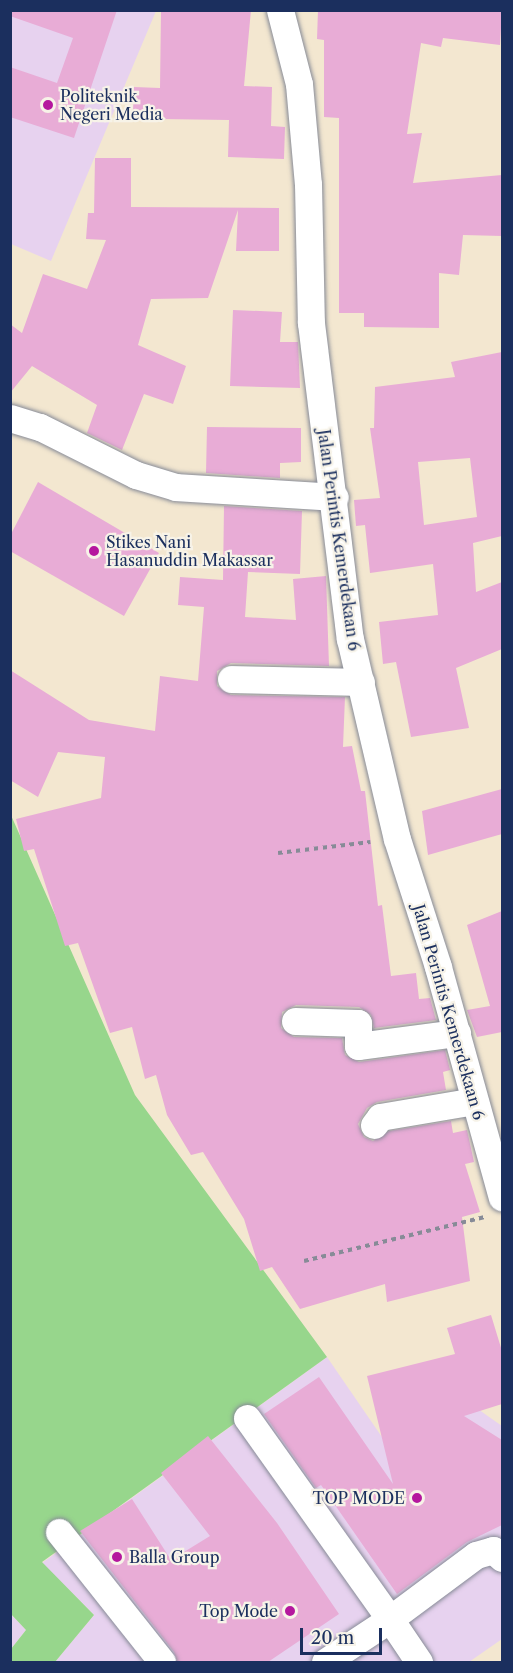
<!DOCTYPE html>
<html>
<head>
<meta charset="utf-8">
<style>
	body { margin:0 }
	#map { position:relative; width:513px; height:1673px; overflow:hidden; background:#f3e7d0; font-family:"Libre Caslon Text",serif }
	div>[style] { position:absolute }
	.built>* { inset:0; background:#e7d2ef }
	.green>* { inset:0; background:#97d68c }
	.building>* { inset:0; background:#e8acd6 }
	.path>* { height:4px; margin-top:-2px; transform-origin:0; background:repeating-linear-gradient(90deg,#878b97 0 4.5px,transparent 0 9px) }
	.roads { filter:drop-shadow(0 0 2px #878b97) drop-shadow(0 0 2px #878b97) }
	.minor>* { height:27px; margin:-13.5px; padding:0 13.5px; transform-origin:13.5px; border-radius:13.5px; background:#fff }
	.dots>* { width:16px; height:16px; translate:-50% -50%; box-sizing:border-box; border:3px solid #f7f3e8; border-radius:50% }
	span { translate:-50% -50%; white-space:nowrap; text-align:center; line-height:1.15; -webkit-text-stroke:4.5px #f7f3e8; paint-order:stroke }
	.poi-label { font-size:16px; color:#1b2f5e }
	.left { translate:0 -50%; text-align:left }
	.right { translate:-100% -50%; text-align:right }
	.street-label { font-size:16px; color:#1b2f5e }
	.frame { position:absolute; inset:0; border:12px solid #1b2f5e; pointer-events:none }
	.scale { position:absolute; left:300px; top:1628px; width:82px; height:27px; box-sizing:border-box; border:3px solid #1b2f5e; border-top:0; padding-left:8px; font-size:18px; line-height:21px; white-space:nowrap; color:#1b2f5e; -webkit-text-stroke:4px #f7f3e8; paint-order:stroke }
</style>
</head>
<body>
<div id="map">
	<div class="built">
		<i style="clip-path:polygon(10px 11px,156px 11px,51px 261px,11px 244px)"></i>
		<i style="clip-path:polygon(327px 1357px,384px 1440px,465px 1400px,502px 1426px,502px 1639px,469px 1662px,55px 1662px,94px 1615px,42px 1563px)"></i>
		<i style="clip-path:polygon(10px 1613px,26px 1630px,11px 1649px,10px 1649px)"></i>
	</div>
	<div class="green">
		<i style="clip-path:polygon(10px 813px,135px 1095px,327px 1357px,42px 1562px,94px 1615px,55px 1662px,11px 1662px,11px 1649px,26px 1630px,10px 1613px)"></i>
	</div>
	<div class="building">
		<i style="clip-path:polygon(10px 10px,117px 10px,74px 138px,10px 117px,10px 67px,57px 83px,73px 38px,10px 16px)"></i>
		<i style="clip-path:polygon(161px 10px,251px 10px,244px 86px,272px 87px,271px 126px,285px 127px,284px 159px,228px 157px,229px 120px,160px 119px,160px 113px,133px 112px,134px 87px,160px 88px)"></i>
		<i style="clip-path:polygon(318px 10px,502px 10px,500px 45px,443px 38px,441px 47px,421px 43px,407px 134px,422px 133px,413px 183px,502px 175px,502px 236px,463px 235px,459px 275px,439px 273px,439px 328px,364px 327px,364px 313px,339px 313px,339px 118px,324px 117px,324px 40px,317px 39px)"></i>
		<i style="clip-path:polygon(95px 158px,131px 158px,131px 207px,279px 208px,279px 251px,236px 251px,238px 210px,208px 298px,151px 299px,138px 345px,186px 366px,173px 404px,144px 394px,122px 450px,87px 433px,97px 405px,32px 366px,10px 393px,10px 324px,22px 333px,43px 274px,87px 289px,106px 240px,86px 239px,88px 213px,94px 213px)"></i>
		<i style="clip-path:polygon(233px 310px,282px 312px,280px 342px,298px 342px,300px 388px,230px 386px)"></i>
		<i style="clip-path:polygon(evenodd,502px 352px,502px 536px,473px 543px,476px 592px,502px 582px,502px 649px,456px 668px,469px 728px,411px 737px,396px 662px,383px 664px,379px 622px,438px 615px,433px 564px,370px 573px,365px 525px,356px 526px,354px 500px,380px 498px,370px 428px,374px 428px,375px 387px,455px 377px,451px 362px,502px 352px,470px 458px,477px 517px,424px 525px,418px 462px,470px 458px)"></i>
		<i style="clip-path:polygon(207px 427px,301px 428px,301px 462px,280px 463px,280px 478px,206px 473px)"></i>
		<i style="clip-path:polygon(38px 482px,159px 553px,124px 616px,10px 551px,10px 536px)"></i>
		<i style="clip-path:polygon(224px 506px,302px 511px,300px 574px,248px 572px,245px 617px,296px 620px,293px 579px,326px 576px,329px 666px,231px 663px,217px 671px,217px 686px,231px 695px,345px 697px,343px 747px,352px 746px,361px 791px,365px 791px,378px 906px,382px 905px,391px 976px,416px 973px,419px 999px,430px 998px,436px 1020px,374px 1028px,371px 1015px,359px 1007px,296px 1005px,282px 1012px,281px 1028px,294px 1037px,342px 1038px,345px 1055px,359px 1062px,445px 1050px,450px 1070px,443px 1072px,446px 1090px,377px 1102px,367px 1108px,358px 1124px,364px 1137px,373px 1141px,389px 1131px,451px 1121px,453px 1133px,467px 1130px,474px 1162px,465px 1164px,480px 1212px,462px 1217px,470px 1281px,387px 1302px,385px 1284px,300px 1309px,272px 1267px,260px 1271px,244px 1219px,203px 1152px,191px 1155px,167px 1115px,156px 1075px,145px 1079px,132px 1027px,110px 1033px,78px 943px,65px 946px,34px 849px,24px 851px,16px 819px,101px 798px,105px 757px,58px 752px,38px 797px,10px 780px,10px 670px,89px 720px,155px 731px,160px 676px,198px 681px,204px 607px,178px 605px,180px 577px,223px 580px)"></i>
		<i style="clip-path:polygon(502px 789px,502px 834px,428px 855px,422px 811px)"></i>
		<i style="clip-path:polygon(502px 911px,502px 1032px,477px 1037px,467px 1010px,490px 1006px,467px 925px)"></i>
		<i style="clip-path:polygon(491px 1315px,502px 1351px,502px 1404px,464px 1416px,502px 1440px,502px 1525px,467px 1542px,397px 1594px,321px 1485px,316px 1488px,264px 1414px,319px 1377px,393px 1484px,367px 1376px,455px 1354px,447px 1328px)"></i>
		<i style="clip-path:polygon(208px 1436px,277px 1523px,339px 1614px,268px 1662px,177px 1662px,174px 1652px,80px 1531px,132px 1499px,171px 1560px,210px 1536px,161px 1473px)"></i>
	</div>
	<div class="path">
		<i style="left:278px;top:853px;width:93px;rotate:-6.8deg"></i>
		<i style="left:304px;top:1261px;width:185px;rotate:-13.7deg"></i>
	</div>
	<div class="roads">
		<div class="minor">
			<i style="left:280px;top:10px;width:76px;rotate:75.6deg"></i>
			<i style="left:299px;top:84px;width:100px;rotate:84.9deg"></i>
			<i style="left:308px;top:184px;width:139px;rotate:88.8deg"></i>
			<i style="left:311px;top:323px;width:318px;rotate:83deg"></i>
			<i style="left:350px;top:639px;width:205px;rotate:76.8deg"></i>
			<i style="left:397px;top:839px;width:134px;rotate:72.2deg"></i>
			<i style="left:438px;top:967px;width:239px;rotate:74.5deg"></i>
			<i style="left:10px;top:418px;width:31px;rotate:17deg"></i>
			<i style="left:40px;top:427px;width:107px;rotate:26.6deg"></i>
			<i style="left:136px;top:475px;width:42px;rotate:16.7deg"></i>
			<i style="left:176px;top:487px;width:159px;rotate:3.6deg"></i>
			<i style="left:231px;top:679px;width:130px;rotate:1.3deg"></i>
			<i style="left:295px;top:1021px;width:63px;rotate:1.8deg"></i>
			<i style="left:358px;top:1023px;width:23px;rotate:90deg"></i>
			<i style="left:358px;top:1046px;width:100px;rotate:-7.5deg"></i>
			<i style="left:374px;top:1125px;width:10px;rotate:-53deg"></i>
			<i style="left:380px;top:1117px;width:96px;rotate:-9.6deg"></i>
			<i style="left:247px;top:1418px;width:247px;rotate:54.6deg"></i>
			<i style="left:390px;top:1619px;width:107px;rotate:-36.7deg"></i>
			<i style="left:476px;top:1555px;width:18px;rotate:-16deg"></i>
			<i style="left:493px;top:1550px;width:12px;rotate:42deg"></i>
			<i style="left:59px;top:1532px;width:166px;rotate:51.6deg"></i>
			<i style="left:325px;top:1662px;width:78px;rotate:-33.5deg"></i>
			<i style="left:390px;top:1619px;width:52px;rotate:56deg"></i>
		</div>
	</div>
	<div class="dots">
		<i style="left:48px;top:105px;background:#b5179e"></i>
		<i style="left:94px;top:551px;background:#b5179e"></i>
		<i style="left:417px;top:1498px;background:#b5179e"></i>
		<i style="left:117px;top:1557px;background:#b5179e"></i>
		<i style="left:290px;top:1611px;background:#b5179e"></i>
	</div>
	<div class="poi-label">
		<span class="left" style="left:60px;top:105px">Politeknik<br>Negeri Media</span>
		<span class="left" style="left:106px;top:551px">Stikes Nani<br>Hasanuddin Makassar</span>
		<span class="right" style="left:405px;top:1498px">TOP MODE</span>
		<span class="left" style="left:129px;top:1557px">Balla Group</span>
		<span class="right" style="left:278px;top:1611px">Top Mode</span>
	</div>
	<div class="street-label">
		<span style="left:339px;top:540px;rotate:82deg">Jalan Perintis Kemerdekaan 6</span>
		<span style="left:449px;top:1012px;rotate:74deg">Jalan Perintis Kemerdekaan 6</span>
	</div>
	<div class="frame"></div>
	<div class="scale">20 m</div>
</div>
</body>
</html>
